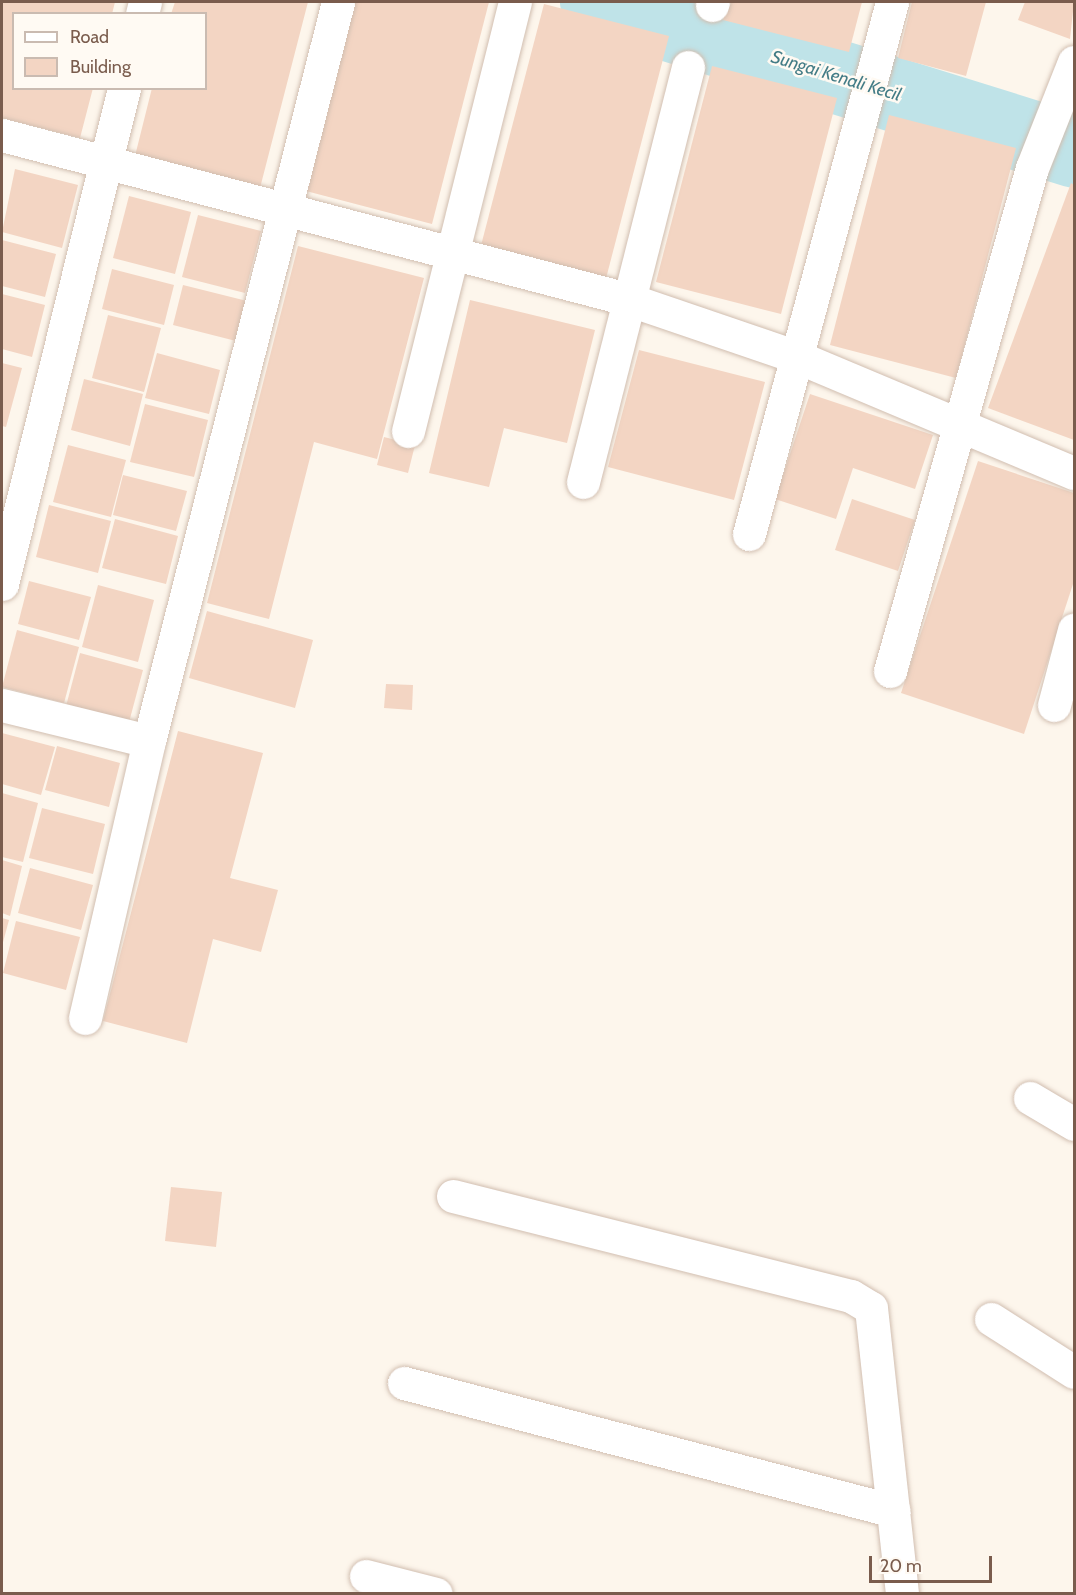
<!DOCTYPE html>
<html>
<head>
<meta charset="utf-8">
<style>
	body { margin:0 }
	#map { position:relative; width:1076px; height:1595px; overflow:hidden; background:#fdf6ec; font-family:Cabin,sans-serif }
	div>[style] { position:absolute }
	.river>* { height:74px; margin:-37px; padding:0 37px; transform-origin:37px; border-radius:37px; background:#bfe3e8 }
	.building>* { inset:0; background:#f3d5c3 }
	.roads { filter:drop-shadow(0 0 2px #d1beb0) drop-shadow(0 0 2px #d1beb0) }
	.minor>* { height:33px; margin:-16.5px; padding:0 16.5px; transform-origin:16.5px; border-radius:16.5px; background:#fff }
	span { translate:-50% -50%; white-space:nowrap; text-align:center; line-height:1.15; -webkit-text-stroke:5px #fffaf3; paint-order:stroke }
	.water-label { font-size:18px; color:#437c86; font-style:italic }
	.frame { position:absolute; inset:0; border:3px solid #7a5c4d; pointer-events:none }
	.legend { position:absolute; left:12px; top:12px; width:195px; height:78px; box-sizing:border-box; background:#fffaf3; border:2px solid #cabbb1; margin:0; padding:8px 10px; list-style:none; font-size:18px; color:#7a5c4d }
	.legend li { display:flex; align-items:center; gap:12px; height:30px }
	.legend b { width:30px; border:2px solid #cabbb1 }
	.scale { position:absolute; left:869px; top:1556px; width:123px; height:27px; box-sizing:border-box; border:3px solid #7a5c4d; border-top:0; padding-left:8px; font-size:18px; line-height:21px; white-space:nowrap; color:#7a5c4d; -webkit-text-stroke:4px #fffaf3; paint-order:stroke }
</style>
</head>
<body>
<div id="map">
	<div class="river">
		<i style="left:597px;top:2px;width:500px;rotate:17.3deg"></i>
	</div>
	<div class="building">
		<i style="clip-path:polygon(2px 2px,115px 2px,112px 14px,14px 14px,14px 88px,93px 88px,80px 138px,2px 118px)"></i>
		<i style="clip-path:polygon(175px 2px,308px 2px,260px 188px,135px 156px,152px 88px,206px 88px,206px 14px,171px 14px)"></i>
		<i style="clip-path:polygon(355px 2px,489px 2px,432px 224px,306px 191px)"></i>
		<i style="clip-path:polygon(728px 2px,862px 2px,849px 52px,723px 20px)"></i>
		<i style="clip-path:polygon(912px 2px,986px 2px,966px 76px,898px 58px)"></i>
		<i style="clip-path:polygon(1025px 2px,1074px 2px,1070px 39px,1018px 20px)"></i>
		<i style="clip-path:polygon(544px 4px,669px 36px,603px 290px,478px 257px)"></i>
		<i style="clip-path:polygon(712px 66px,837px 98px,781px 314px,656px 282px)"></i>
		<i style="clip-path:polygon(889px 115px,1016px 148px,956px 378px,830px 345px)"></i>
		<i style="clip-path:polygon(15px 169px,78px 185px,62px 248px,2px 232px)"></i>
		<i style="clip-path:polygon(1071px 183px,1074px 185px,1074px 440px,988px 408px)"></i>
		<i style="clip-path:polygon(129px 196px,191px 212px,175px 274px,113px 258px)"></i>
		<i style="clip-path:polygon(198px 215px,261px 231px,245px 293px,182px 277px)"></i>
		<i style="clip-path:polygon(2px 240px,56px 254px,45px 297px,2px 286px)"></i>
		<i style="clip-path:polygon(298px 246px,424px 278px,377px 459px,314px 442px,269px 619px,207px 603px)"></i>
		<i style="clip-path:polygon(112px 269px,174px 285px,164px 325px,102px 309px)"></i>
		<i style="clip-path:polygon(183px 285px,247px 301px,236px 341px,173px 325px)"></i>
		<i style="clip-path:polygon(2px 294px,45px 305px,32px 357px,2px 349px)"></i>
		<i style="clip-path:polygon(470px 300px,595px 330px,567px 443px,504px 428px,489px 487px,429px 473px)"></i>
		<i style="clip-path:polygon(108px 315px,161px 328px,144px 392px,92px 378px)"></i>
		<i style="clip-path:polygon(639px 350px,765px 382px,734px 500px,608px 467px)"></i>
		<i style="clip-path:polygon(157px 353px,220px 370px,209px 414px,145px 398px)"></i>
		<i style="clip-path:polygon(2px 363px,22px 368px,6px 427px,2px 426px)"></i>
		<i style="clip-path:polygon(84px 379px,143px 394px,130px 446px,71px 430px)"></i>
		<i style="clip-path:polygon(810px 394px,933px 435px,915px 489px,853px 468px,836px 519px,775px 499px)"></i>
		<i style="clip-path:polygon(145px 404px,208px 420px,194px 477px,130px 462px)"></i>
		<i style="clip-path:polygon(384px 437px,415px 445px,408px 473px,377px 465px)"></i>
		<i style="clip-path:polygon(68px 445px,126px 460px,111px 517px,53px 502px)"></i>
		<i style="clip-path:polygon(978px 461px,1074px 493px,1074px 581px,1024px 734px,901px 693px)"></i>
		<i style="clip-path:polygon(123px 475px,187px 491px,176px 531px,113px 515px)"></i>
		<i style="clip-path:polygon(852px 499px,915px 520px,898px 571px,835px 550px)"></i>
		<i style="clip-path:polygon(49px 505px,111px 521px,98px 573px,36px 557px)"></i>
		<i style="clip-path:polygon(115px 519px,178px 536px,166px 584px,102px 568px)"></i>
		<i style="clip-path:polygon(29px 581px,91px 597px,79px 640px,18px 624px)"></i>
		<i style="clip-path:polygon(98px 585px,154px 600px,138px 662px,82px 647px)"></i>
		<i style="clip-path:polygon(207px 611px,313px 640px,295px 708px,189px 678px)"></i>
		<i style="clip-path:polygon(17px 630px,79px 647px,64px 703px,2px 687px)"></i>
		<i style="clip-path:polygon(80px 653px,143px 670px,128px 726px,65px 710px)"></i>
		<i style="clip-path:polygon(386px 684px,413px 685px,412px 710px,384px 708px)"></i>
		<i style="clip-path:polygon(178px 731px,263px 753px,230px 878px,278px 890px,261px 952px,213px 939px,187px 1043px,103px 1021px)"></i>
		<i style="clip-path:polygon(2px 733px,55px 747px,41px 795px,2px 784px)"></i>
		<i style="clip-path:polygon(57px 746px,120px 763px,109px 807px,45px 790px)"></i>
		<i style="clip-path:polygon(2px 793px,38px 803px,23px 862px,2px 857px)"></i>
		<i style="clip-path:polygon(42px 808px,105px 824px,93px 874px,29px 858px)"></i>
		<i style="clip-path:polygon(2px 860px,22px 866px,10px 916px,2px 913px)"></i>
		<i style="clip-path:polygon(30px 868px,93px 885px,81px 930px,18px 913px)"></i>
		<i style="clip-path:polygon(2px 918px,9px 920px,2px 946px)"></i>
		<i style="clip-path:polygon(16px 921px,80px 937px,66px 990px,3px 973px)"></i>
		<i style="clip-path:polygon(171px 1187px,222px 1192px,216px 1247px,165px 1241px)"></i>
	</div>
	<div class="roads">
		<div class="minor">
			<i style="left:712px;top:5px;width:3px;rotate:-72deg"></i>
			<i style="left:142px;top:14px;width:12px;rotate:-76deg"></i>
			<i style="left:2px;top:135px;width:646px;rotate:14.7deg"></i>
			<i style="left:627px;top:299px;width:183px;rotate:18.8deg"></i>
			<i style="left:800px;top:358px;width:297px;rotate:22.8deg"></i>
			<i style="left:408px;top:431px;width:442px;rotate:-76deg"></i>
			<i style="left:583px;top:482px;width:428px;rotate:-75.8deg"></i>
			<i style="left:749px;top:534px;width:551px;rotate:-74.95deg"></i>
			<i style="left:2px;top:584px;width:511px;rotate:-76.18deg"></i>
			<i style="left:890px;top:671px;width:523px;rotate:-74.24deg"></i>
			<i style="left:1032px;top:168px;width:114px;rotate:-68.4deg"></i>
			<i style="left:2px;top:705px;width:151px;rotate:13.8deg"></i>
			<i style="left:1054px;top:705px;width:78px;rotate:-75.1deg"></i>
			<i style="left:85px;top:1018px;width:284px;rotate:-77deg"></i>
			<i style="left:149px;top:741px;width:763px;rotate:-75.65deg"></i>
			<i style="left:1030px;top:1098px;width:51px;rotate:30.6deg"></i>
			<i style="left:453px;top:1196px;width:410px;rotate:14.1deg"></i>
			<i style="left:851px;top:1296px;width:23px;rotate:31deg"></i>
			<i style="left:871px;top:1308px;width:288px;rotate:83.8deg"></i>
			<i style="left:991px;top:1319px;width:98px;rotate:32.6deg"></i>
			<i style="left:404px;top:1383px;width:506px;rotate:14.64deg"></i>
			<i style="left:366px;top:1576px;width:72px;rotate:14.4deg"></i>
		</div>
	</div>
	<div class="water-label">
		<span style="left:836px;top:76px;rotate:17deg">Sungai Kenali Kecil</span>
	</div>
	<div class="frame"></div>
	<ul class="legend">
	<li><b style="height:8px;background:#fff"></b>Road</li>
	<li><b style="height:16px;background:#f3d5c3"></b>Building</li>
	</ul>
	<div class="scale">20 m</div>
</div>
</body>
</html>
